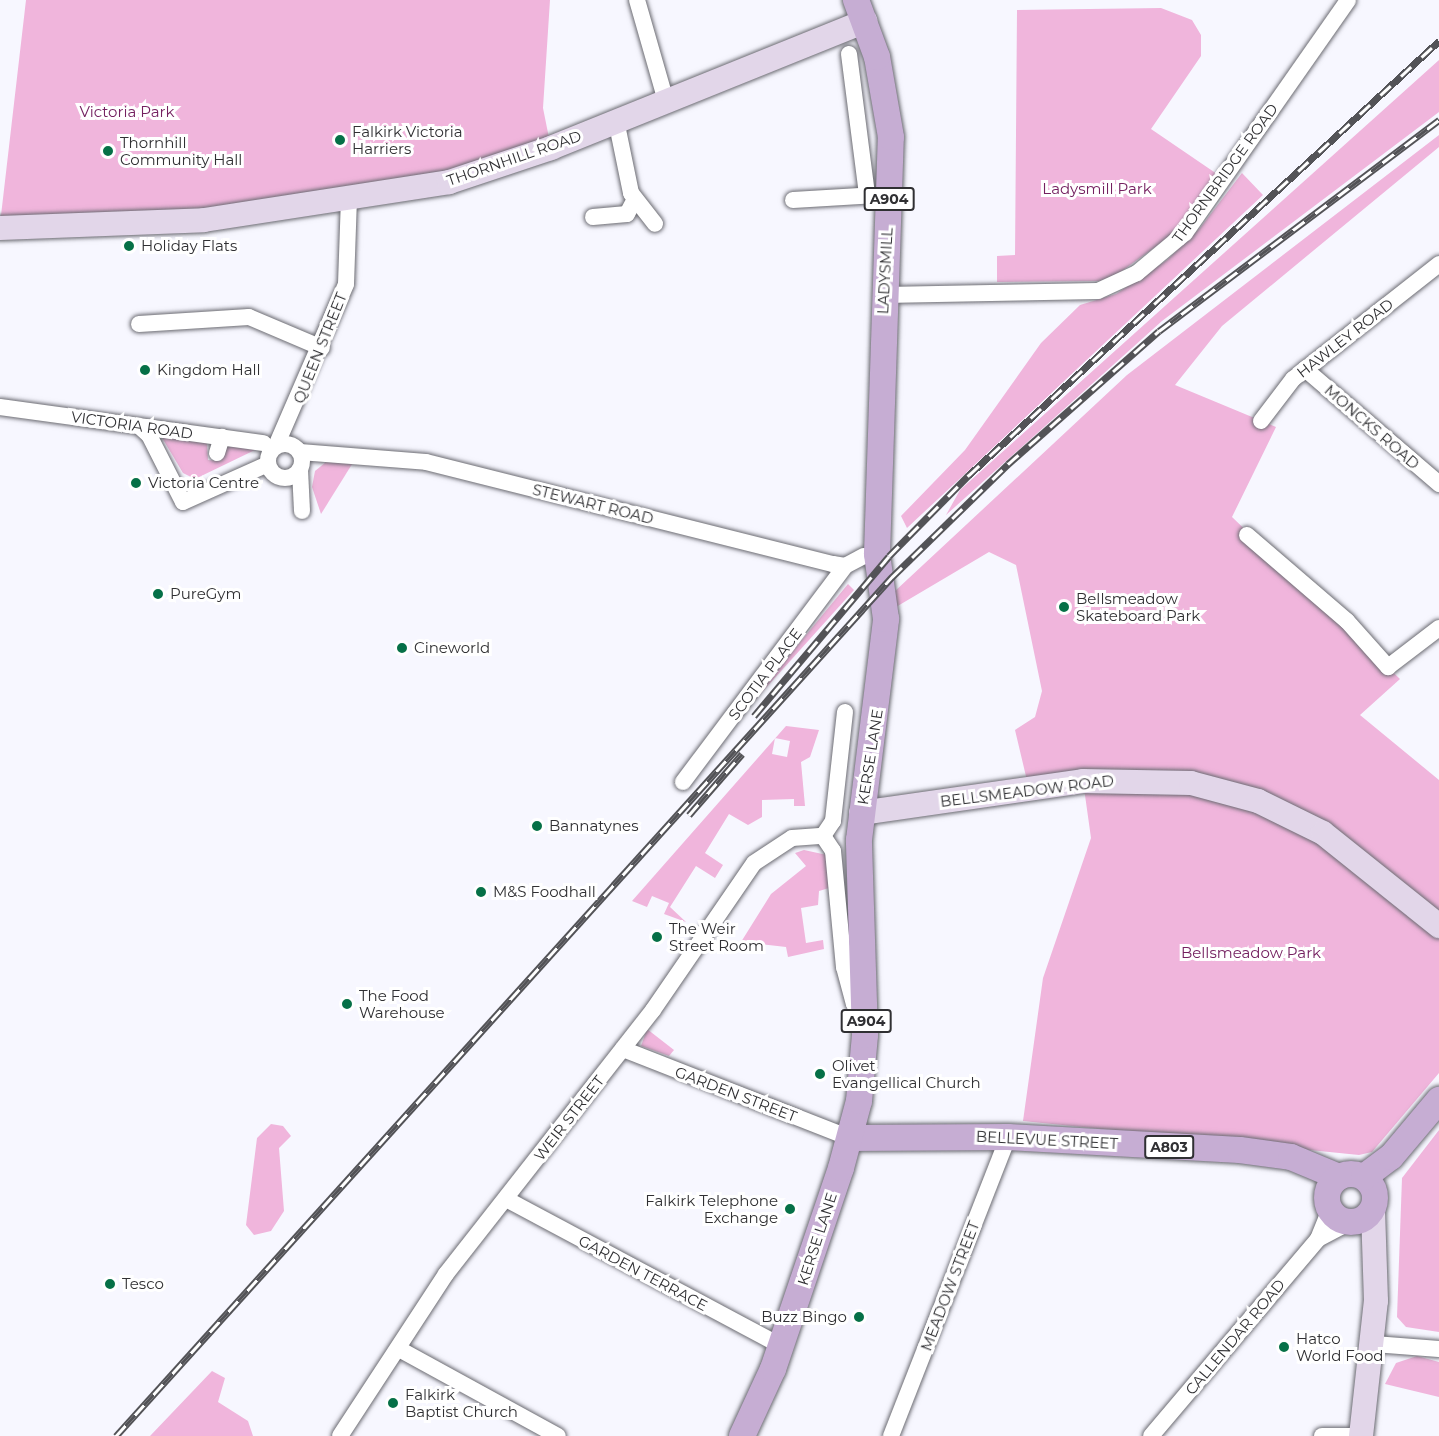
<!DOCTYPE html>
<html>
<head>
<meta charset="utf-8">
<style>
	body { margin:0 }
	#map { position:relative; width:1439px; height:1436px; overflow:hidden; background:#f7f7ff; font-family:Montserrat,sans-serif }
	div>[style] { position:absolute }
	.green>* { inset:0; background:#f0b5dc }
	.roads { filter:drop-shadow(0 0 2px #6b6b72) drop-shadow(0 0 2px #6b6b72) }
	.street>* { height:16px; margin:-8px; padding:0 8px; transform-origin:8px; border-radius:8px; background:#fff }
	.street>.ring { margin:-8px; padding:0; box-sizing:content-box; background:none; border:16px solid #fff; border-radius:50% }
	.secondary>* { height:24px; margin:-12px; padding:0 12px; transform-origin:12px; border-radius:12px; background:#e2d6e9 }
	.primary>* { height:26px; margin:-13px; padding:0 13px; transform-origin:13px; border-radius:13px; background:#c6add3 }
	.primary>.ring { margin:-13px; padding:0; box-sizing:content-box; background:none; border:26px solid #c6add3; border-radius:50% }
	.rail>* { height:7px; margin-top:-3.5px; transform-origin:0; background:repeating-linear-gradient(90deg,#fff 0 14px,#535357 0 28px); box-sizing:border-box; border-block:2px solid #535357 }
	.dots>* { width:16px; height:16px; translate:-50% -50%; box-sizing:border-box; border:3px solid #fff; border-radius:50% }
	span { translate:-50% -50%; white-space:nowrap; text-align:center; line-height:1.15; -webkit-text-stroke:6px #fff; paint-order:stroke }
	.shield-label span { padding:2px 4px; background:#fff; border:2px solid; border-radius:4px; -webkit-text-stroke-width:0 }
	.shield-label { font-size:14px; color:#303033; font-weight:700 }
	.park-label { font-size:15px; color:#742060 }
	.poi-label { font-size:15px; color:#303033 }
	.left { translate:0 -50%; text-align:left }
	.right { translate:-100% -50%; text-align:right }
	.street-label { font-size:15px; color:#303033 }
</style>
</head>
<body>
<div id="map">
	<div class="green">
		<i style="clip-path:polygon(26px 0,550px 0,543px 108px,551px 148px,349px 200px,0 224px)"></i>
		<i style="clip-path:polygon(1161px 8px,1192px 20px,1201px 35px,1201px 56px,1151px 129px,1217px 174px,1180px 229px,1115px 276px,1099px 281px,997px 282px,997px 256px,1015px 255px,1017px 10px)"></i>
		<i style="clip-path:polygon(1439px 60px,1439px 112px,1162px 321px,946px 515px,960px 490px)"></i>
		<i style="clip-path:polygon(1439px 135px,1439px 147px,1222px 326px,1175px 385px,1276px 427px,1232px 517px,1400px 679px,1360px 715px,1439px 780px,1439px 1073px,1372px 1152px,1359px 1155px,1023px 1121px,1043px 978px,1091px 838px,1083px 781px,1029px 789px,1015px 730px,1035px 717px,1042px 691px,1016px 565px,989px 552px,896px 607px,894px 592px,1127px 375px)"></i>
		<i style="clip-path:polygon(1242px 173px,1263px 195px,907px 528px,901px 516px,965px 450px,1041px 343px,1080px 305px,1116px 294px,1167px 260px,1200px 228px)"></i>
		<i style="clip-path:polygon(161px 436px,207px 443px,208px 460px,221px 461px,227px 446px,257px 449px,195px 479px,183px 473px)"></i>
		<i style="clip-path:polygon(354px 461px,321px 514px,312px 487px,315px 471px,326px 462px)"></i>
		<i style="clip-path:polygon(848px 584px,854px 590px,746px 710px,773px 675px)"></i>
		<i style="clip-path:polygon(evenodd,786px 726px,819px 730px,810px 757px,801px 762px,805px 806px,794px 806px,794px 799px,762px 800px,762px 817px,748px 825px,729px 814px,705px 853px,723px 865px,715px 878px,696px 866px,670px 907px,686px 922px,664px 914px,669px 903px,652px 896px,647px 907px,632px 901px,786px 726px,775px 738px,790px 741px,787px 757px,772px 754px,775px 738px)"></i>
		<i style="clip-path:polygon(804px 850px,827px 855px,829px 888px,819px 891px,818px 905px,801px 908px,806px 943px,823px 940px,824px 949px,788px 957px,786px 947px,741px 942px,771px 894px,806px 866px,795px 853px)"></i>
		<i style="clip-path:polygon(647px 1029px,674px 1050px,669px 1056px,641px 1046px)"></i>
		<i style="clip-path:polygon(271px 1124px,283px 1126px,291px 1136px,279px 1148px,284px 1211px,271px 1231px,254px 1235px,246px 1225px,257px 1138px)"></i>
		<i style="clip-path:polygon(1439px 1130px,1439px 1332px,1406px 1327px,1397px 1317px,1402px 1178px)"></i>
		<i style="clip-path:polygon(1417px 1356px,1439px 1362px,1439px 1397px,1385px 1384px,1396px 1363px)"></i>
		<i style="clip-path:polygon(212px 1371px,225px 1378px,218px 1402px,248px 1421px,253px 1436px,150px 1436px)"></i>
	</div>
	<div class="roads">
		<div class="street">
			<i style="left:637px;top:0;width:105px;rotate:74deg"></i>
			<i style="left:849px;top:54px;width:142px;rotate:82.7deg"></i>
			<i style="left:616px;top:120px;width:75px;rotate:78.4deg"></i>
			<i style="left:631px;top:193px;width:39px;rotate:52deg"></i>
			<i style="left:793px;top:200px;width:84px;rotate:-3.4deg"></i>
			<i style="left:593px;top:217px;width:34px;rotate:-5deg"></i>
			<i style="left:627px;top:214px;width:17px;rotate:-62deg"></i>
			<i style="left:884px;top:295px;width:214px;rotate:-1.1deg"></i>
			<i style="left:1098px;top:291px;width:43px;rotate:-24.8deg"></i>
			<i style="left:1137px;top:273px;width:62px;rotate:-39.8deg"></i>
			<i style="left:1185px;top:233px;width:284px;rotate:-55deg"></i>
			<i style="left:139px;top:324px;width:110px;rotate:-3.6deg"></i>
			<i style="left:249px;top:317px;width:79px;rotate:23deg"></i>
			<i style="left:1305px;top:369px;width:177px;rotate:40.6deg"></i>
			<i style="left:0;top:407px;width:266px;rotate:7.8deg"></i>
			<i style="left:1261px;top:421px;width:53px;rotate:-52.7deg"></i>
			<i style="left:1293px;top:379px;width:186px;rotate:-38.2deg"></i>
			<i style="left:139px;top:426px;width:13px;rotate:42deg"></i>
			<i style="left:149px;top:435px;width:75px;rotate:63.1deg"></i>
			<i style="left:183px;top:502px;width:93px;rotate:-24.1deg"></i>
			<i class="ring" style="left:268px;top:444px;width:18px;height:18px"></i>
			<i style="left:276px;top:446px;width:176px;rotate:-66.6deg"></i>
			<i style="left:346px;top:284px;width:84px;rotate:-88deg"></i>
			<i style="left:300px;top:452px;width:126px;rotate:4.5deg"></i>
			<i style="left:426px;top:462px;width:420px;rotate:14.1deg"></i>
			<i style="left:833px;top:564px;width:12px;rotate:9deg"></i>
			<i style="left:845px;top:566px;width:21px;rotate:-28deg"></i>
			<i style="left:217px;top:453px;width:17px;rotate:-73deg"></i>
			<i style="left:300px;top:470px;width:41px;rotate:87.2deg"></i>
			<i style="left:1247px;top:535px;width:132px;rotate:40.7deg"></i>
			<i style="left:1347px;top:621px;width:62px;rotate:48.3deg"></i>
			<i style="left:1388px;top:667px;width:64px;rotate:-37.4deg"></i>
			<i style="left:845px;top:712px;width:110px;rotate:96.3deg"></i>
			<i style="left:833px;top:821px;width:18px;rotate:124deg"></i>
			<i style="left:823px;top:836px;width:18px;rotate:56deg"></i>
			<i style="left:833px;top:851px;width:117px;rotate:84.6deg"></i>
			<i style="left:844px;top:967px;width:38px;rotate:75deg"></i>
			<i style="left:854px;top:1004px;width:10px;rotate:24deg"></i>
			<i style="left:683px;top:782px;width:270px;rotate:-53.1deg"></i>
			<i style="left:623px;top:1049px;width:244px;rotate:21.4deg"></i>
			<i style="left:506px;top:1199px;width:312px;rotate:28.1deg"></i>
			<i style="left:1318px;top:1239px;width:36px;rotate:-28deg"></i>
			<i style="left:1374px;top:1344px;width:65px;rotate:4.4deg"></i>
			<i style="left:399px;top:1349px;width:181px;rotate:28.7deg"></i>
			<i style="left:340px;top:1436px;width:194px;rotate:-56.8deg"></i>
			<i style="left:446px;top:1274px;width:335px;rotate:-51.9deg"></i>
			<i style="left:653px;top:1010px;width:178px;rotate:-55.5deg"></i>
			<i style="left:754px;top:863px;width:45px;rotate:-33.3deg"></i>
			<i style="left:792px;top:838px;width:31px;rotate:-4deg"></i>
			<i style="left:891px;top:1436px;width:321px;rotate:-68.6deg"></i>
			<i style="left:1151px;top:1436px;width:258px;rotate:-49.7deg"></i>
			<i style="left:1318px;top:1239px;width:31px;rotate:-68deg"></i>
			<i style="left:1322px;top:1436px;width:38px"></i>
		</div>
		<div class="secondary">
			<i style="left:0;top:228px;width:204px;rotate:-2.2deg"></i>
			<i style="left:204px;top:220px;width:248px;rotate:-8.8deg"></i>
			<i style="left:449px;top:182px;width:108px;rotate:-18.4deg"></i>
			<i style="left:551px;top:148px;width:339px;rotate:-22deg"></i>
			<i style="left:861px;top:813px;width:224px;rotate:-8.2deg"></i>
			<i style="left:1083px;top:781px;width:108px;rotate:1.1deg"></i>
			<i style="left:1191px;top:783px;width:69px;rotate:15deg"></i>
			<i style="left:1258px;top:801px;width:72px;rotate:26.2deg"></i>
			<i style="left:1323px;top:833px;width:149px;rotate:38.7deg"></i>
			<i style="left:1361px;top:1436px;width:136px;rotate:-83.7deg"></i>
			<i style="left:1376px;top:1301px;width:91px;rotate:-91.9deg"></i>
		</div>
		<div class="primary">
			<i style="left:850px;top:1138px;width:158px;rotate:-0.4deg"></i>
			<i style="left:1008px;top:1137px;width:232px;rotate:3.2deg"></i>
			<i style="left:1240px;top:1150px;width:51px;rotate:7.8deg"></i>
			<i style="left:1291px;top:1157px;width:52px;rotate:22.6deg"></i>
			<i class="ring" style="left:1327px;top:1174px;width:22px;height:22px"></i>
			<i style="left:1364px;top:1177px;width:34px;rotate:-37deg"></i>
			<i style="left:1391px;top:1157px;width:75px;rotate:-49.9deg"></i>
			<i style="left:742px;top:1436px;width:74px;rotate:-65.2deg"></i>
			<i style="left:773px;top:1369px;width:212px;rotate:-71.3deg"></i>
			<i style="left:841px;top:1168px;width:69px;rotate:-75deg"></i>
			<i style="left:859px;top:1101px;width:66px;rotate:-84.8deg"></i>
			<i style="left:865px;top:1035px;width:195px;rotate:-91.8deg"></i>
			<i style="left:859px;top:840px;width:223px;rotate:-83deg"></i>
			<i style="left:886px;top:619px;width:66px;rotate:-97.9deg"></i>
			<i style="left:877px;top:554px;width:417px;rotate:-88.1deg"></i>
			<i style="left:891px;top:137px;width:81px;rotate:-99.9deg"></i>
			<i style="left:877px;top:57px;width:61px;rotate:-110.2deg"></i>
		</div>
	</div>
	<div class="rail">
		<i style="left:754px;top:716px;width:209px;rotate:-49.8deg"></i>
		<i style="left:889px;top:556px;width:114px;rotate:-45.4deg"></i>
		<i style="left:969px;top:475px;width:640px;rotate:-42.72deg"></i>
		<i style="left:689px;top:815px;width:81px;rotate:-49deg"></i>
		<i style="left:116px;top:1436px;width:1158px;rotate:-47.91deg"></i>
		<i style="left:892px;top:577px;width:162px;rotate:-44.2deg"></i>
		<i style="left:1008px;top:464px;width:201px;rotate:-41.4deg"></i>
		<i style="left:1159px;top:331px;width:351px;rotate:-37deg"></i>
	</div>
	<div class="dots">
		<i style="left:340px;top:140px;background:#067047"></i>
		<i style="left:108px;top:151px;background:#067047"></i>
		<i style="left:129px;top:246px;background:#067047"></i>
		<i style="left:145px;top:370px;background:#067047"></i>
		<i style="left:136px;top:483px;background:#067047"></i>
		<i style="left:158px;top:594px;background:#067047"></i>
		<i style="left:1064px;top:607px;background:#067047"></i>
		<i style="left:402px;top:648px;background:#067047"></i>
		<i style="left:537px;top:826px;background:#067047"></i>
		<i style="left:481px;top:892px;background:#067047"></i>
		<i style="left:657px;top:937px;background:#067047"></i>
		<i style="left:347px;top:1004px;background:#067047"></i>
		<i style="left:820px;top:1074px;background:#067047"></i>
		<i style="left:790px;top:1209px;background:#067047"></i>
		<i style="left:110px;top:1284px;background:#067047"></i>
		<i style="left:859px;top:1317px;background:#067047"></i>
		<i style="left:1284px;top:1347px;background:#067047"></i>
		<i style="left:393px;top:1403px;background:#067047"></i>
	</div>
	<div class="shield-label">
		<span style="left:889px;top:199px">A904</span>
		<span style="left:866px;top:1021px">A904</span>
		<span style="left:1169px;top:1147px">A803</span>
	</div>
	<div class="park-label">
		<span style="left:127px;top:112px">Victoria Park</span>
		<span style="left:1097px;top:189px">Ladysmill Park</span>
		<span style="left:1251px;top:953px">Bellsmeadow Park</span>
	</div>
	<div class="poi-label">
		<span class="left" style="left:352px;top:140px">Falkirk Victoria<br>Harriers</span>
		<span class="left" style="left:120px;top:151px">Thornhill<br>Community Hall</span>
		<span class="left" style="left:141px;top:246px">Holiday Flats</span>
		<span class="left" style="left:157px;top:370px">Kingdom Hall</span>
		<span class="left" style="left:148px;top:483px">Victoria Centre</span>
		<span class="left" style="left:170px;top:594px">PureGym</span>
		<span class="left" style="left:1076px;top:607px">Bellsmeadow<br>Skateboard Park</span>
		<span class="left" style="left:414px;top:648px">Cineworld</span>
		<span class="left" style="left:549px;top:826px">Bannatynes</span>
		<span class="left" style="left:493px;top:892px">M&amp;S Foodhall</span>
		<span class="left" style="left:669px;top:937px">The Weir<br>Street Room</span>
		<span class="left" style="left:359px;top:1004px">The Food<br>Warehouse</span>
		<span class="left" style="left:832px;top:1074px">Olivet<br>Evangellical Church</span>
		<span class="right" style="left:778px;top:1209px">Falkirk Telephone<br>Exchange</span>
		<span class="left" style="left:122px;top:1284px">Tesco</span>
		<span class="right" style="left:847px;top:1317px">Buzz Bingo</span>
		<span class="left" style="left:1296px;top:1347px">Hatco<br>World Food</span>
		<span class="left" style="left:405px;top:1403px">Falkirk<br>Baptist Church</span>
	</div>
	<div class="street-label">
		<span style="left:514px;top:158px;rotate:-19deg">THORNHILL ROAD</span>
		<span style="left:1225px;top:173px;rotate:-54deg">THORNBRIDGE ROAD</span>
		<span style="left:885px;top:271px;rotate:-87deg">LADYSMILL</span>
		<span style="left:1345px;top:338px;rotate:-38deg">HAWLEY ROAD</span>
		<span style="left:320px;top:348px;rotate:-68deg">QUEEN STREET</span>
		<span style="left:132px;top:425px;rotate:8deg">VICTORIA ROAD</span>
		<span style="left:1372px;top:427px;rotate:41deg">MONCKS ROAD</span>
		<span style="left:593px;top:504px;rotate:14deg">STEWART ROAD</span>
		<span style="left:765px;top:674px;rotate:-53deg">SCOTIA PLACE</span>
		<span style="left:870px;top:757px;rotate:-81deg">KERSE LANE</span>
		<span style="left:1027px;top:791px;rotate:-7deg">BELLSMEADOW ROAD</span>
		<span style="left:736px;top:1094px;rotate:21deg">GARDEN STREET</span>
		<span style="left:569px;top:1118px;rotate:-52deg">WEIR STREET</span>
		<span style="left:1047px;top:1140px;rotate:3deg">BELLEVUE STREET</span>
		<span style="left:817px;top:1239px;rotate:-72deg">KERSE LANE</span>
		<span style="left:643px;top:1273px;rotate:28deg">GARDEN TERRACE</span>
		<span style="left:950px;top:1286px;rotate:-69deg">MEADOW STREET</span>
		<span style="left:1235px;top:1337px;rotate:-50deg">CALLENDAR ROAD</span>
	</div>
</div>
</body>
</html>
